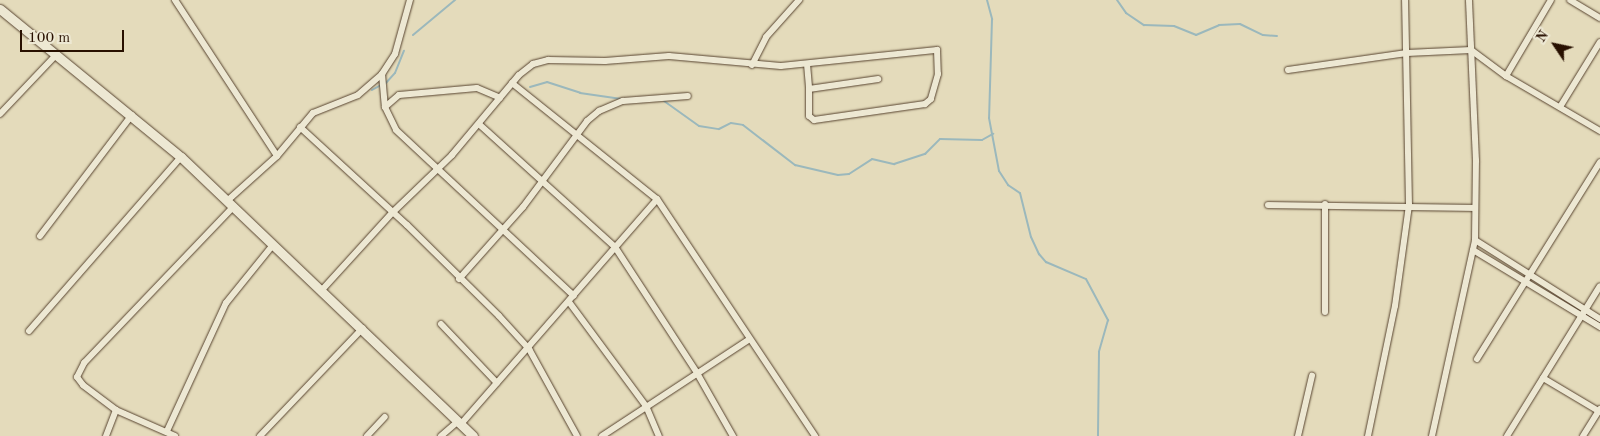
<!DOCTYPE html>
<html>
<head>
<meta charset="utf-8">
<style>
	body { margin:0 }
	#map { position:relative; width:1600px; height:436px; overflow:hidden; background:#e4dbbb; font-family:"Old Standard TT",serif }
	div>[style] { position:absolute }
	.stream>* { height:2px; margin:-1px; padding:0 1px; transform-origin:1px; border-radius:1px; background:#9bb8bc }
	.roads { filter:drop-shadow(0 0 1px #57432f) drop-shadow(0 0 1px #57432f) }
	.street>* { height:6px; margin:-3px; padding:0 3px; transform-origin:3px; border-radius:3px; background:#ede8d3 }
	.secondary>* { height:9px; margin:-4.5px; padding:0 4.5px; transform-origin:4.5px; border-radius:4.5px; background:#ede8d3 }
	span { translate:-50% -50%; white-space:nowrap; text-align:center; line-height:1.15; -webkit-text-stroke:4px #ede8d3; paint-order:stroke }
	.north { position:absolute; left:1530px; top:20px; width:50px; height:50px; -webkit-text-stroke:4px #ede8d3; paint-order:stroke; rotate:304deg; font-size:14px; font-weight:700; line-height:20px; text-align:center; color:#281000 }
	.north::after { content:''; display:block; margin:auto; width:18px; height:22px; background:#281000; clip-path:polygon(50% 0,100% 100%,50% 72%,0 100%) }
	.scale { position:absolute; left:20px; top:30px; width:104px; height:22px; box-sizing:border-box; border:2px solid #281000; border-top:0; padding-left:6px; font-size:15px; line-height:18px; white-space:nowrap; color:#281000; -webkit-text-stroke:4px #ede8d3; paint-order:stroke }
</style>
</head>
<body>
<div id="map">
	<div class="stream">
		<i style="left:987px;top:0;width:20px;rotate:75deg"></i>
		<i style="left:992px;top:19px;width:99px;rotate:91.7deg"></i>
		<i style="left:989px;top:118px;width:54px;rotate:79.3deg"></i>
		<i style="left:999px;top:171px;width:17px;rotate:57deg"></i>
		<i style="left:1008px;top:185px;width:14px;rotate:34deg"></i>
		<i style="left:1020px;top:193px;width:45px;rotate:76deg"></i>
		<i style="left:1031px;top:237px;width:19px;rotate:65deg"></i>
		<i style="left:1039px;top:254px;width:11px;rotate:49deg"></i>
		<i style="left:1046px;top:262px;width:43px;rotate:23deg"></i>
		<i style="left:1086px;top:279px;width:47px;rotate:61.8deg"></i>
		<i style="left:1108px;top:320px;width:33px;rotate:106deg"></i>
		<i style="left:1099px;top:352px;width:84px;rotate:90.7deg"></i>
		<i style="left:1117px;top:0;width:16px;rotate:55deg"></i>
		<i style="left:1126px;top:13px;width:22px;rotate:34deg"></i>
		<i style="left:1144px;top:25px;width:30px;rotate:2deg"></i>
		<i style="left:1174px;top:26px;width:24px;rotate:22deg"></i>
		<i style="left:1196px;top:35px;width:25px;rotate:-23deg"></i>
		<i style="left:1219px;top:25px;width:21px;rotate:-3deg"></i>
		<i style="left:1240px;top:24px;width:25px;rotate:26deg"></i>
		<i style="left:1263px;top:35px;width:14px;rotate:4deg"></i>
		<i style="left:413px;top:35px;width:55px;rotate:-39.8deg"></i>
		<i style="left:385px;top:84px;width:15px;rotate:-48deg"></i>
		<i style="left:395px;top:73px;width:24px;rotate:-68deg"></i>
		<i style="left:530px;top:87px;width:18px;rotate:-16deg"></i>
		<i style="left:547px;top:82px;width:35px;rotate:18deg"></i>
		<i style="left:580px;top:93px;width:42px;rotate:8.1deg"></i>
		<i style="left:372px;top:90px;width:10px;rotate:-29deg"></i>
		<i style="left:664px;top:101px;width:43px;rotate:35.5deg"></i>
		<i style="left:699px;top:126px;width:20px;rotate:9deg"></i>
		<i style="left:719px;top:129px;width:13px;rotate:-27deg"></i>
		<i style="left:731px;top:123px;width:12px;rotate:9deg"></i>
		<i style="left:743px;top:125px;width:66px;rotate:37.6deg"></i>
		<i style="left:795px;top:165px;width:44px;rotate:13.1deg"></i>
		<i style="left:838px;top:175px;width:11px;rotate:-5deg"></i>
		<i style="left:849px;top:174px;width:27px;rotate:-33deg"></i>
		<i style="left:872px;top:159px;width:23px;rotate:13deg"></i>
		<i style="left:894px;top:164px;width:33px;rotate:-18deg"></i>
		<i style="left:925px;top:154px;width:21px;rotate:-45deg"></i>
		<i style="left:940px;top:139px;width:42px;rotate:1.4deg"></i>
		<i style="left:982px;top:140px;width:13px;rotate:-29deg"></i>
	</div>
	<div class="roads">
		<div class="street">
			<i style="left:175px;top:0;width:186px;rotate:56.8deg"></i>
			<i style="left:1570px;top:0;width:35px;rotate:31deg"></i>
			<i style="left:807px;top:64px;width:25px;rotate:85deg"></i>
			<i style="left:809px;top:89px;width:70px;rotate:-8.2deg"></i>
			<i style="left:752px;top:65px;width:31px;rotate:-63deg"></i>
			<i style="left:766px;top:37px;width:50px;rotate:-48.3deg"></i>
			<i style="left:1288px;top:70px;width:120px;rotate:-8.1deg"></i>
			<i style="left:1407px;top:53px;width:64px;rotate:-2.7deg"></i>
			<i style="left:1471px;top:50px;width:44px;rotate:36.6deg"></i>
			<i style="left:1506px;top:76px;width:109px;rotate:30.3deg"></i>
			<i style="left:382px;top:74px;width:33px;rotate:85deg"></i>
			<i style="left:385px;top:107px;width:25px;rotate:64deg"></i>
			<i style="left:396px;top:130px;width:243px;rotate:43deg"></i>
			<i style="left:1506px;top:76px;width:88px;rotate:-59.4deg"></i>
			<i style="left:512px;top:83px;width:186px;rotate:38.7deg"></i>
			<i style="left:657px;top:199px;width:285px;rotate:56.3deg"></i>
			<i style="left:385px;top:107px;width:18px;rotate:-41deg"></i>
			<i style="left:399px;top:95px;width:78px;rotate:-5.1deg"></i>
			<i style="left:477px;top:88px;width:25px;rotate:23deg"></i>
			<i style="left:1560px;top:107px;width:76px;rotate:-58.4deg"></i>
			<i style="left:0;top:114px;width:81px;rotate:-46.5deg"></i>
			<i style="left:480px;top:125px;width:182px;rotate:42.1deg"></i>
			<i style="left:615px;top:247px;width:150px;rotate:56.9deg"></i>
			<i style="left:697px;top:373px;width:73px;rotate:60.3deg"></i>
			<i style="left:300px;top:127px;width:145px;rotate:42.5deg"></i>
			<i style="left:407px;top:225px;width:129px;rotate:44.7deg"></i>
			<i style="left:499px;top:316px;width:45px;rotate:47.7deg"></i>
			<i style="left:529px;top:349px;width:99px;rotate:61.1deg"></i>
			<i style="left:227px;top:201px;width:67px;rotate:-42deg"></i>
			<i style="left:277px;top:156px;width:56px;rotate:-50.1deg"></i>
			<i style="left:313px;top:113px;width:48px;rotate:-21.8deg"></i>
			<i style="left:358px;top:95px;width:32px;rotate:-41deg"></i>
			<i style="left:382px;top:74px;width:24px;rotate:-57deg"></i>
			<i style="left:395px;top:54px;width:56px;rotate:-74.5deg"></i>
			<i style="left:1268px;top:205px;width:207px;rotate:0.8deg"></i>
			<i style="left:40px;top:236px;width:152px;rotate:-52.8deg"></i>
			<i style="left:1475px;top:240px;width:148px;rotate:32.3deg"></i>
			<i style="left:1473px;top:250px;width:149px;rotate:31.2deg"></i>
			<i style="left:459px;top:279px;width:96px;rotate:-48.4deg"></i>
			<i style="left:523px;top:207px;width:107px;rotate:-53.3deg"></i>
			<i style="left:587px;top:121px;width:16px;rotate:-40deg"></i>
			<i style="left:599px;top:111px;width:26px;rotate:-23deg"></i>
			<i style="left:623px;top:101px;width:65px;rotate:-4.4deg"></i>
			<i style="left:321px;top:291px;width:107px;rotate:-47.7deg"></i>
			<i style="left:393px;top:212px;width:82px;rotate:-44deg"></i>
			<i style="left:452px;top:155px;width:104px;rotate:-50.1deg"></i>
			<i style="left:519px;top:75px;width:18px;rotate:-38deg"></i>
			<i style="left:533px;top:64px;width:16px;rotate:-15deg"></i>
			<i style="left:548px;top:60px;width:57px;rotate:1deg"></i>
			<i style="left:605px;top:61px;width:64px;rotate:-4.5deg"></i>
			<i style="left:669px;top:56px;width:112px;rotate:5.1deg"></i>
			<i style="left:781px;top:66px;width:157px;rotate:-5.9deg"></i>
			<i style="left:937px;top:50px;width:24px;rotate:88deg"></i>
			<i style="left:938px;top:74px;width:26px;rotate:106deg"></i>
			<i style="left:931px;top:99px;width:8px;rotate:140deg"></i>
			<i style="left:925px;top:104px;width:112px;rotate:171.8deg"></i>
			<i style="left:814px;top:120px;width:6px;rotate:-141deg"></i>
			<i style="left:809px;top:116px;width:27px;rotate:-90deg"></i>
			<i style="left:569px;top:302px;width:129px;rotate:53.5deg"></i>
			<i style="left:646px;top:406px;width:33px;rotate:67deg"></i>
			<i style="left:1325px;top:312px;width:108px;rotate:-90deg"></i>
			<i style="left:441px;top:324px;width:81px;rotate:46.5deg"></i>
			<i style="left:29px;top:331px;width:231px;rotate:-48.9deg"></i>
			<i style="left:1477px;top:359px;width:232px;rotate:-58deg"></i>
			<i style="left:1543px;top:378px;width:66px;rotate:30.8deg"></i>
			<i style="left:461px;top:424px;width:298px;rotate:-48.9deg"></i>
			<i style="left:167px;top:431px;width:141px;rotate:-65.3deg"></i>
			<i style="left:226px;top:303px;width:75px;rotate:-51deg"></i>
			<i style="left:106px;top:436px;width:28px;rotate:-69deg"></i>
			<i style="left:175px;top:436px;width:64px;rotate:-156.2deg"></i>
			<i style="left:116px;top:410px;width:41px;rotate:-142.9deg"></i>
			<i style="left:83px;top:385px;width:10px;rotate:-127deg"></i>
			<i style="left:77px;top:377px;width:16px;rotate:-63deg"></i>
			<i style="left:84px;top:363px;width:216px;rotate:-46.3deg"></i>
			<i style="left:260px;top:436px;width:149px;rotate:-46.4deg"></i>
			<i style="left:367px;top:436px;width:26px;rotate:-47deg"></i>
			<i style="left:441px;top:436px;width:23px;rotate:-41deg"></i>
			<i style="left:602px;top:436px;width:175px;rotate:-33.3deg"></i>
			<i style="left:1298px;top:436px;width:62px;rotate:-76.9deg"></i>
			<i style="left:1368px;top:436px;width:133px;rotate:-78.3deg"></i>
			<i style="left:1395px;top:306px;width:102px;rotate:-82.1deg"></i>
			<i style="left:1409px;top:205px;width:205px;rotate:-91.1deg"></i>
			<i style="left:1432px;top:436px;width:201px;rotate:-77.6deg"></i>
			<i style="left:1475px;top:240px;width:79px;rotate:-89.3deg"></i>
			<i style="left:1476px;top:161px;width:161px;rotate:-92.5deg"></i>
			<i style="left:1507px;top:436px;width:176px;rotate:-58.2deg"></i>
			<i style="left:1583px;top:436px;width:32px;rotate:-58deg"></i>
		</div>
		<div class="secondary">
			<i style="left:0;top:9px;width:234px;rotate:39.3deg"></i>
			<i style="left:181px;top:157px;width:404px;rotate:43.7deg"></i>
		</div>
	</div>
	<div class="north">N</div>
	<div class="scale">100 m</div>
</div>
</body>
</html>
